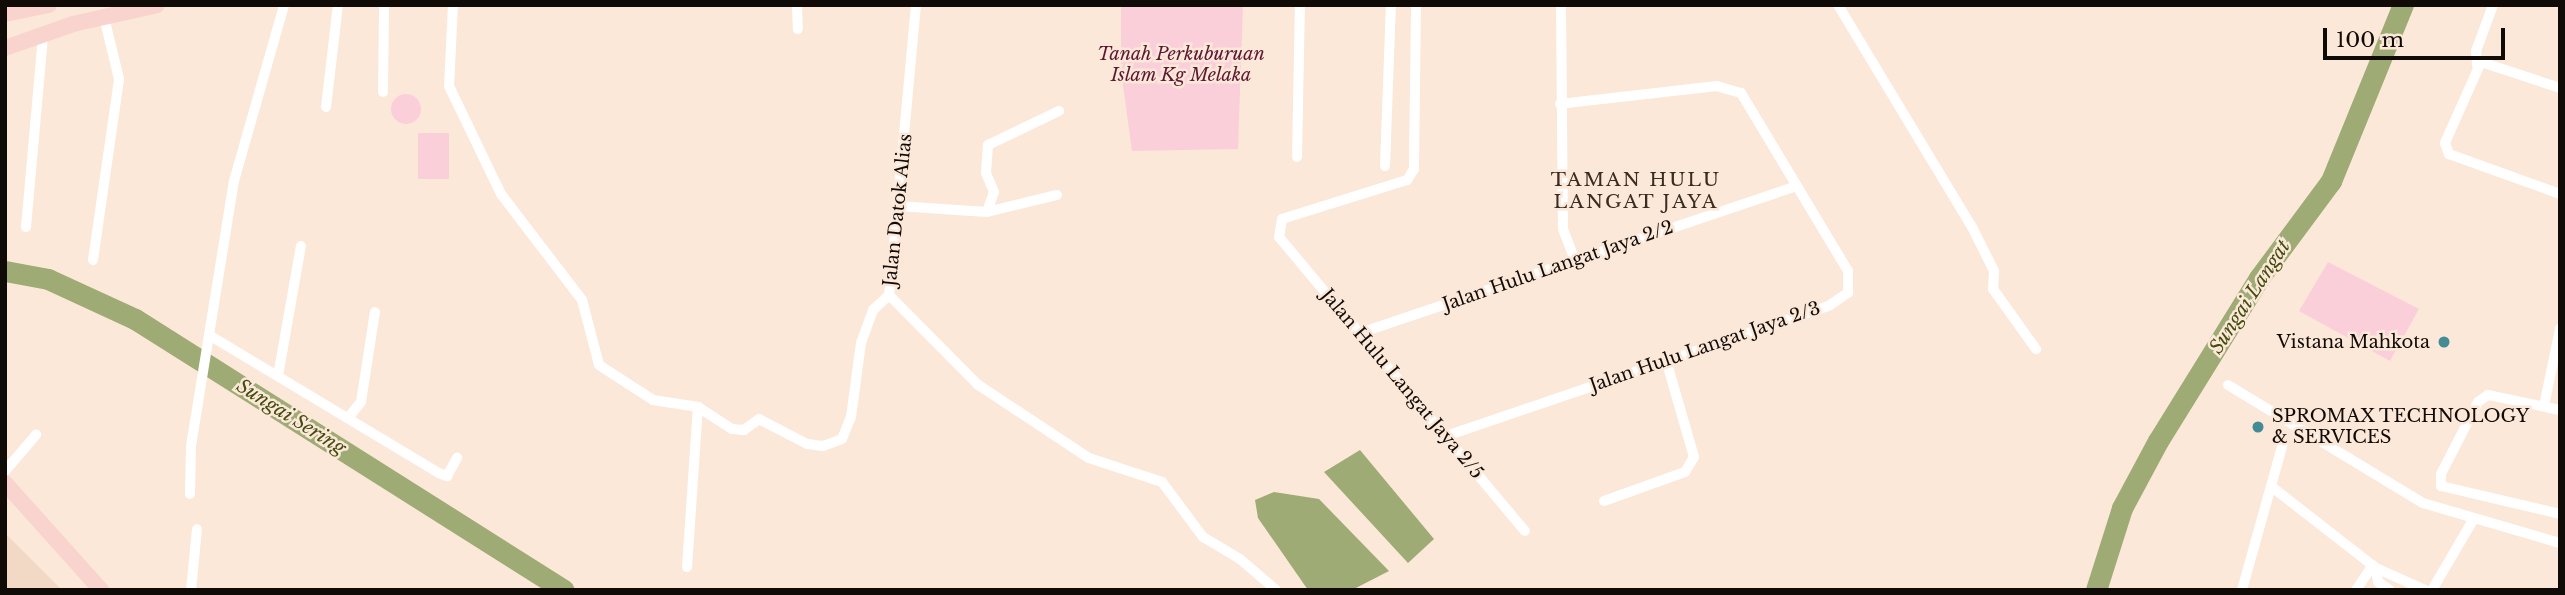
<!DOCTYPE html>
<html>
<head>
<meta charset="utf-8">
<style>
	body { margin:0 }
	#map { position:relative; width:2565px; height:595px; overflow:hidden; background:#fbe8d9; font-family:"Libre Baskerville",serif }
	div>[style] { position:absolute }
	.built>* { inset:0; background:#f1d9c6 }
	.green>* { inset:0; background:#fbcfda }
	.round { border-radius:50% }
	.water>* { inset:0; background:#9eab74 }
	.river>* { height:21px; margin:-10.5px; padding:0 10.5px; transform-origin:10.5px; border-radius:10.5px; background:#9eab74 }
	.street>* { height:10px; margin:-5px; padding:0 5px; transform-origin:5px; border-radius:5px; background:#fff }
	.secondary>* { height:16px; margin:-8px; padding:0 8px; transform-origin:8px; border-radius:8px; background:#f9d3cd }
	.dots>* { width:19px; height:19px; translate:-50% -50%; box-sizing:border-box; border:4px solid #fbe8d9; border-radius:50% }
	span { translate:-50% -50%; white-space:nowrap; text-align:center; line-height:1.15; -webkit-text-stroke:5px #fbe8d9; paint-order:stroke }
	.park-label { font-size:18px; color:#5e1632; font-style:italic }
	.street-label { font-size:18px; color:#110b07 }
	.poi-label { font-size:18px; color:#110b07 }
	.right { translate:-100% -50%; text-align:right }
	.left { translate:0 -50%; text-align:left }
	.neighbourhood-label { font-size:19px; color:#3a2c21; letter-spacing:2px }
	.water-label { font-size:19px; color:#424d0e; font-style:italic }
	.frame { position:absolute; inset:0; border:7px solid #110b07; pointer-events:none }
	.scale { position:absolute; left:2323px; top:28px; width:182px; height:32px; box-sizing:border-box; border:4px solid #110b07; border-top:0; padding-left:9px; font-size:21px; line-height:24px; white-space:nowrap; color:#110b07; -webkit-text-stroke:5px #fbe8d9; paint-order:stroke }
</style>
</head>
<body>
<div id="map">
	<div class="built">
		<i style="clip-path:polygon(5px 533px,62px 590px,5px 590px)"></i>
	</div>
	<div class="green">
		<i style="clip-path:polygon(1121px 5px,1243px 5px,1238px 149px,1132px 151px,1121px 71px)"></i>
		<i class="round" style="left:391px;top:94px;width:30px;height:30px"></i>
		<i style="clip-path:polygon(418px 133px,449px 133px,449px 179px,418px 179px)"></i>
		<i style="clip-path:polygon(2328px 262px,2419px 309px,2390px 361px,2299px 311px)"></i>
	</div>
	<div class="water">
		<i style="clip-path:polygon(1360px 450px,1434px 539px,1408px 563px,1324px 472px)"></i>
		<i style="clip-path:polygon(1274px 492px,1319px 499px,1389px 571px,1352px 590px,1308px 590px,1258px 518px,1255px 500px)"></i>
	</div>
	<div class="river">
		<i style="left:5px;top:271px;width:44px;rotate:10.5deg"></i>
		<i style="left:48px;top:279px;width:96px;rotate:24.7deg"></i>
		<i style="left:135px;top:319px;width:507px;rotate:32.28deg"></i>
		<i style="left:2096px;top:590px;width:86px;rotate:-72.4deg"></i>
		<i style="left:2122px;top:508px;width:76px;rotate:-61.8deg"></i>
		<i style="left:2158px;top:441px;width:192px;rotate:-58.2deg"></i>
		<i style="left:2259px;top:278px;width:121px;rotate:-53.4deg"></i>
		<i style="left:2331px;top:181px;width:190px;rotate:-67.8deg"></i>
	</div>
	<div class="street">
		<i style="left:453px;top:5px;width:81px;rotate:92.8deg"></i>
		<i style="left:449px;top:86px;width:120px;rotate:64.3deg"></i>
		<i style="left:501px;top:194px;width:133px;rotate:52.6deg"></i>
		<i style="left:582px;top:300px;width:67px;rotate:75.3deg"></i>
		<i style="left:599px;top:365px;width:64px;rotate:32.9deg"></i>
		<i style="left:653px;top:400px;width:46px;rotate:8.8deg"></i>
		<i style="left:698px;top:407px;width:40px;rotate:32.9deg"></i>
		<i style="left:732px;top:429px;width:12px;rotate:5deg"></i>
		<i style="left:744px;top:430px;width:19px;rotate:-36deg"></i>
		<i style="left:759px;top:419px;width:54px;rotate:27.5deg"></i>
		<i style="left:807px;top:444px;width:16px;rotate:7deg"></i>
		<i style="left:823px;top:446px;width:20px;rotate:-20deg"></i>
		<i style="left:842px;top:439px;width:24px;rotate:-68deg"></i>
		<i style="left:851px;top:417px;width:75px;rotate:-82.3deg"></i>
		<i style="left:861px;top:343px;width:35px;rotate:-70deg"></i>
		<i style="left:873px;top:310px;width:22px;rotate:-43deg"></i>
		<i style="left:797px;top:5px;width:24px;rotate:88deg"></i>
		<i style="left:916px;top:5px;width:291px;rotate:95.3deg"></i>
		<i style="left:889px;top:295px;width:125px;rotate:45.3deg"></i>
		<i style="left:977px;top:384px;width:134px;rotate:33.5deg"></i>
		<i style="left:1089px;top:458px;width:77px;rotate:18.2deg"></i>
		<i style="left:1162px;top:482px;width:69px;rotate:53.3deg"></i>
		<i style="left:1203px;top:537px;width:43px;rotate:30.7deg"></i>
		<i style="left:1240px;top:559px;width:48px;rotate:40.7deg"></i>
		<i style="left:1416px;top:5px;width:164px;rotate:90.7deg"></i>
		<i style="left:1414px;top:169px;width:13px;rotate:122deg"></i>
		<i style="left:1407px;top:180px;width:131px;rotate:162.7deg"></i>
		<i style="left:1282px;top:219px;width:18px;rotate:99deg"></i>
		<i style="left:1279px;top:237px;width:383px;rotate:50.1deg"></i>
		<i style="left:1561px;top:5px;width:224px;rotate:89.5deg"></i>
		<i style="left:1563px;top:229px;width:33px;rotate:69deg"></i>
		<i style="left:1838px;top:5px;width:259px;rotate:58.9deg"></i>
		<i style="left:1972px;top:227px;width:49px;rotate:63.4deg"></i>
		<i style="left:1994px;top:271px;width:18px;rotate:93deg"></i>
		<i style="left:1993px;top:289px;width:74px;rotate:54.4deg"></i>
		<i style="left:2477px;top:65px;width:14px;rotate:-94deg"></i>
		<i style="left:2476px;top:51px;width:49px;rotate:-69.7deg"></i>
		<i style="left:2560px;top:88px;width:83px;rotate:-161.8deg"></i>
		<i style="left:2481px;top:62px;width:89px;rotate:114deg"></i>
		<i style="left:2445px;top:143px;width:12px;rotate:70deg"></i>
		<i style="left:2449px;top:154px;width:118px;rotate:19.8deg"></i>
		<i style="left:383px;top:92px;width:87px;rotate:-89.3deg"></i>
		<i style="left:326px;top:107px;width:103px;rotate:-83.3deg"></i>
		<i style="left:1297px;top:157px;width:152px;rotate:-88.9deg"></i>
		<i style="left:1385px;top:166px;width:161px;rotate:-87.9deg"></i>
		<i style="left:898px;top:206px;width:89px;rotate:3.9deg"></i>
		<i style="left:987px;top:212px;width:72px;rotate:-13.7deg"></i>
		<i style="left:987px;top:212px;width:21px;rotate:-71deg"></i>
		<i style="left:994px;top:192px;width:21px;rotate:-113deg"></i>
		<i style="left:986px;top:173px;width:28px;rotate:-86deg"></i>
		<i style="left:988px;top:145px;width:79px;rotate:-25.6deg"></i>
		<i style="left:26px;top:227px;width:191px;rotate:-84.9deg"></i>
		<i style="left:93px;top:260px;width:183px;rotate:-81.8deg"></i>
		<i style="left:119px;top:79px;width:64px;rotate:-103.6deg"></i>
		<i style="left:1360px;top:333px;width:461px;rotate:-18.6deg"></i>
		<i style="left:209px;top:335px;width:268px;rotate:31deg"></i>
		<i style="left:439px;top:473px;width:9px;rotate:21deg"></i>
		<i style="left:447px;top:476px;width:21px;rotate:-61deg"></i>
		<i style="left:278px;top:376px;width:132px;rotate:-80deg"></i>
		<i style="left:2228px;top:385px;width:228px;rotate:31.2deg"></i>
		<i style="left:2423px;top:503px;width:143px;rotate:16.3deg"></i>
		<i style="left:2544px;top:406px;width:79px;rotate:-78.3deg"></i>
		<i style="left:2560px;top:410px;width:74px;rotate:-168.2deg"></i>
		<i style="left:2488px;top:395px;width:12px;rotate:145deg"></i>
		<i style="left:2478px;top:402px;width:81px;rotate:117.2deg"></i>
		<i style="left:2441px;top:474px;width:12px;rotate:90deg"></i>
		<i style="left:2441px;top:486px;width:122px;rotate:13.2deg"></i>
		<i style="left:348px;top:418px;width:21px;rotate:-51deg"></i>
		<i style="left:361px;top:402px;width:91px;rotate:-81.2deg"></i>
		<i style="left:1446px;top:436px;width:406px;rotate:-18.8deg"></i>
		<i style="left:1830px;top:305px;width:22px;rotate:-34deg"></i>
		<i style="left:1848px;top:293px;width:22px;rotate:-90deg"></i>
		<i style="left:1848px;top:271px;width:208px;rotate:-121deg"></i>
		<i style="left:1741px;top:93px;width:25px;rotate:-164deg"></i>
		<i style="left:1717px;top:86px;width:158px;rotate:173.5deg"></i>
		<i style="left:5px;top:471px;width:48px;rotate:-49.3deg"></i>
		<i style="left:2272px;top:487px;width:132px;rotate:37.9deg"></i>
		<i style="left:2376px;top:568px;width:54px;rotate:24.2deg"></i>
		<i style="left:190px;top:494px;width:48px;rotate:-88.8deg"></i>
		<i style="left:191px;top:446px;width:268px;rotate:-80.8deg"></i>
		<i style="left:234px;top:181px;width:183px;rotate:-74.1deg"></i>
		<i style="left:1604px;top:501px;width:86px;rotate:-19.7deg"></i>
		<i style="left:1685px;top:472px;width:17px;rotate:-59deg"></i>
		<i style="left:1694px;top:457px;width:101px;rotate:-106.1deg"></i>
		<i style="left:687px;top:567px;width:160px;rotate:-86.1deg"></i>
		<i style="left:2376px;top:568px;width:14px;rotate:82deg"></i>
		<i style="left:2378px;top:582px;width:14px;rotate:34deg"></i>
		<i style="left:191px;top:590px;width:61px;rotate:-84.4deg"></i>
		<i style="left:2242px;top:590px;width:153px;rotate:-74.4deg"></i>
		<i style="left:2356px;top:590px;width:30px;rotate:-56deg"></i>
		<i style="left:2432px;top:590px;width:81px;rotate:-59.6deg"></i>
	</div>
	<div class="secondary">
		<i style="left:5px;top:14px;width:45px;rotate:-11.6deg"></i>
		<i style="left:5px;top:48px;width:72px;rotate:-19.4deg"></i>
		<i style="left:73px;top:24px;width:86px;rotate:-12.7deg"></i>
		<i style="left:5px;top:483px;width:144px;rotate:48.1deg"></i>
	</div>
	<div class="dots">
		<i style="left:2444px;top:342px;background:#458b95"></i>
		<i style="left:2258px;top:427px;background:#458b95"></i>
	</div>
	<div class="park-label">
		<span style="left:1181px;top:65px">Tanah Perkuburuan<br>Islam Kg Melaka</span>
	</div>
	<div class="street-label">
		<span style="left:898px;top:210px;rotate:-84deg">Jalan Datok Alias</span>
		<span style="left:1558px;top:266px;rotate:-19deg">Jalan Hulu Langat Jaya 2/2</span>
		<span style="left:1705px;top:347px;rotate:-19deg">Jalan Hulu Langat Jaya 2/3</span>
		<span style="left:1402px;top:384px;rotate:50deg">Jalan Hulu Langat Jaya 2/5</span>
	</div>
	<div class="poi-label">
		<span class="right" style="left:2430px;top:342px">Vistana Mahkota</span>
		<span class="left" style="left:2272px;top:427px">SPROMAX TECHNOLOGY<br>&amp; SERVICES</span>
	</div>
	<div class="neighbourhood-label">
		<span style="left:1636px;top:191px">TAMAN HULU<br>LANGAT JAYA</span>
	</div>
	<div class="water-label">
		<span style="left:2250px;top:297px;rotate:-57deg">Sungai Langat</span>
		<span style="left:291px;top:417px;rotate:32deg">Sungai Sering</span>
	</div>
	<div class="frame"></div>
	<div class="scale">100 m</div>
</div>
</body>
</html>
